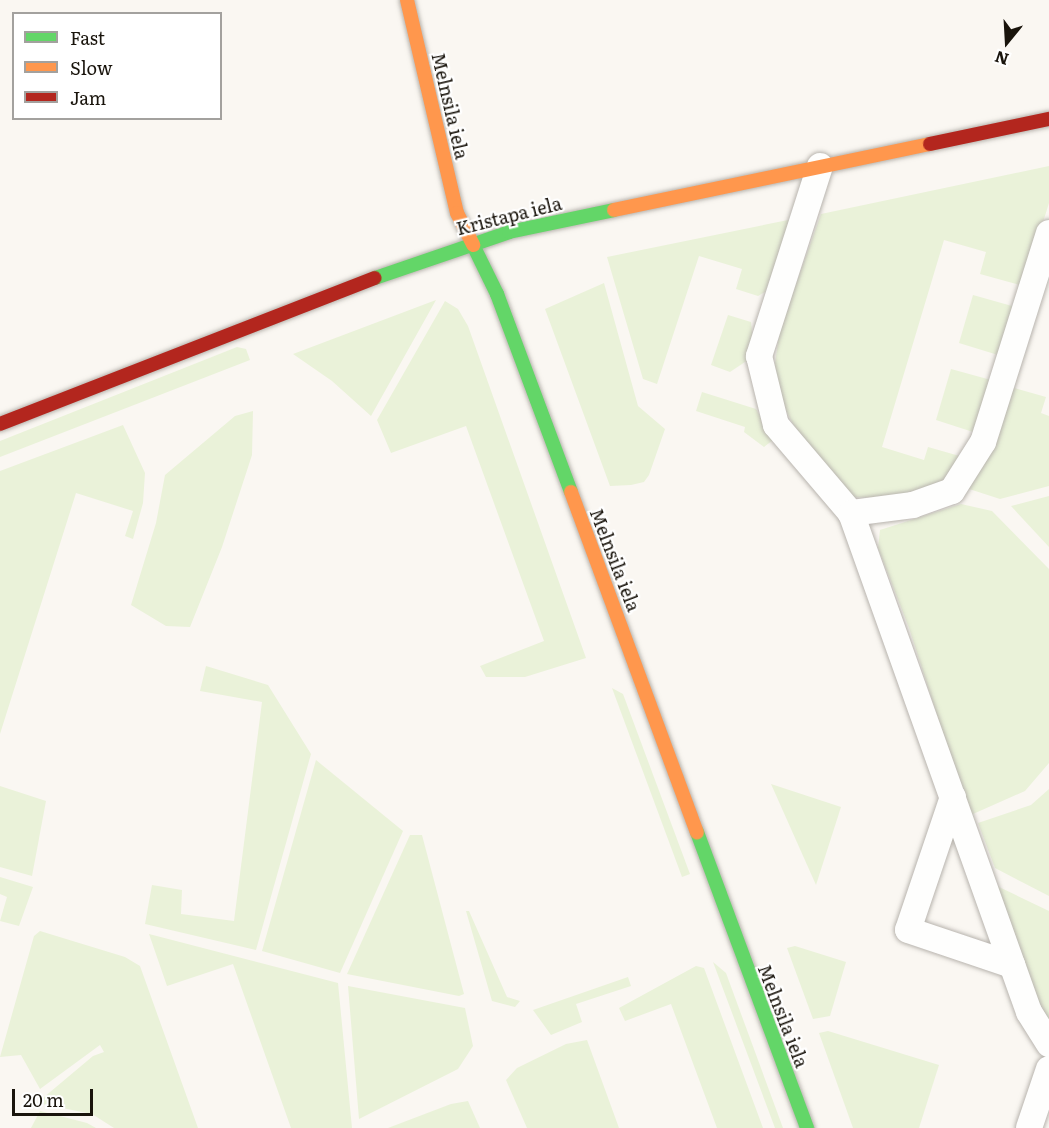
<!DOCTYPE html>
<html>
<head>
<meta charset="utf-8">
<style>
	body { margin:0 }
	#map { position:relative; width:1049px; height:1128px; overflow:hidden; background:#faf7f2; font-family:Literata,serif }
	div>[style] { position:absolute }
	.green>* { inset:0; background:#eaf2d9 }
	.roads { filter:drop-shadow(0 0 2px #b8b4ae) drop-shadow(0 0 2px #b8b4ae) }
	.street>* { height:26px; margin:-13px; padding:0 13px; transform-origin:13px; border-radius:13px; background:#fefefd }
	.fast>* { height:14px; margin:-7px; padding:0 7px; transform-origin:7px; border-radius:7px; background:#63d668 }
	.slow>* { height:14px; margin:-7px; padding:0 7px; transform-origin:7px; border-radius:7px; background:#ff974d }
	.jam>* { height:14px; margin:-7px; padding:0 7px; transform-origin:7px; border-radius:7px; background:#b3261e }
	span { translate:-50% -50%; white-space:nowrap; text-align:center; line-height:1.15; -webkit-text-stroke:4.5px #fff; paint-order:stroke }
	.street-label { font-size:18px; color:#19140c }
	.legend { position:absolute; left:12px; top:12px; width:210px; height:108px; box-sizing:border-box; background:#fff; border:2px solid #a3a19e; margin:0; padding:8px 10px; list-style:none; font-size:18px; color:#19140c }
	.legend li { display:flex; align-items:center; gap:12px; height:30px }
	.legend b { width:30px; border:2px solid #a3a19e }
	.north { position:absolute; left:977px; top:12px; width:60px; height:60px; -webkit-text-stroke:4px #fff; paint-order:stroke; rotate:198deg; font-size:16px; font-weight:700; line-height:24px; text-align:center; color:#19140c }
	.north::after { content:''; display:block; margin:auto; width:21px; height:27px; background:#19140c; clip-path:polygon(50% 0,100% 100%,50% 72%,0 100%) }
	.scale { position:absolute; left:12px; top:1089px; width:81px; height:27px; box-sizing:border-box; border:3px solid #19140c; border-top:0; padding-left:8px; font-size:18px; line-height:21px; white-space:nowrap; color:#19140c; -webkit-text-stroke:4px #fff; paint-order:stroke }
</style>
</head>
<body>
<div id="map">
	<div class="green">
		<i style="clip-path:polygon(1049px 166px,1049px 203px,1023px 286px,980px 274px,986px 252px,944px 240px,882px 447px,924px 460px,928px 447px,963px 457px,939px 487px,907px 498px,848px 497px,793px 424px,777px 393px,775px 363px,780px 329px,821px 214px)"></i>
		<i style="clip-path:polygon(793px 219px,765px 292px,758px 296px,736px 289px,742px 269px,699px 256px,657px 384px,643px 379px,607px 257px)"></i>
		<i style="clip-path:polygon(604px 283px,638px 406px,665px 429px,649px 475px,644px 482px,631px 485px,610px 486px,545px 309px)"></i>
		<i style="clip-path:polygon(973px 295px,1012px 306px,998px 355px,959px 343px)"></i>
		<i style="clip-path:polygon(436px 300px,371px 416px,332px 381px,293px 354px)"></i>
		<i style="clip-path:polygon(445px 301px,458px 309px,468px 326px,586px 658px,525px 677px,486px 677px,480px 666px,544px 641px,466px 426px,391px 453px,377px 420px)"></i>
		<i style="clip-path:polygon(728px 315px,751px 322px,753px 340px,748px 360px,730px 372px,711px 365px)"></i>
		<i style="clip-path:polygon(237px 347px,246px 349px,250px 360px,0 457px,0 441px)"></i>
		<i style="clip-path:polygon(951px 369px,991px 380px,973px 432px,936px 420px)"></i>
		<i style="clip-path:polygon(1011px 387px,1046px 397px,1041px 413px,1049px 416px,1049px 486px,1000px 499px,963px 487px)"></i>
		<i style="clip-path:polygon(702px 392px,756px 409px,773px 440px,764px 447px,744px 432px,745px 427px,696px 411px)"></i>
		<i style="clip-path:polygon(253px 411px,252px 455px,222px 547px,190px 627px,166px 626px,131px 605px,156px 523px,165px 475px,235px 416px)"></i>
		<i style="clip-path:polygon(123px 425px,145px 473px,143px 503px,133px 539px,125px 536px,133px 511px,76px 493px,0 734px,0 471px)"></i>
		<i style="clip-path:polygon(1049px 496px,1049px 547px,1011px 506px)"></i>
		<i style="clip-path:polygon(961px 504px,992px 511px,1049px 569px,1049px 763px,1025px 791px,973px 814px,965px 802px,909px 628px,878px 548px,880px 530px)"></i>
		<i style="clip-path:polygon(206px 666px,268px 685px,311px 754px,256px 950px,145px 924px,152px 885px,182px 890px,181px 914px,234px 921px,262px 702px,200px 691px)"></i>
		<i style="clip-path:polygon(612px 688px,623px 694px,690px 874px,682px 877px)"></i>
		<i style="clip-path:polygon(316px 760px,403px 831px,340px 973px,262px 951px)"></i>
		<i style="clip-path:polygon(771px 784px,841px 807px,816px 885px)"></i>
		<i style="clip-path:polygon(0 786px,46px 801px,32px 876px,0 867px)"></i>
		<i style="clip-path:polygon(1049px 789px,1049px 896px,995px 868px,978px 823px,1031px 805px)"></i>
		<i style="clip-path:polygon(410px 835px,422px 835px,464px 994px,459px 996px,347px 974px)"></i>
		<i style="clip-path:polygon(0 877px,33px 887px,19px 926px,0 921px,7px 897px,0 894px)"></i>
		<i style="clip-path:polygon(997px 886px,1049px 911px,1049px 1022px,1023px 970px)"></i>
		<i style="clip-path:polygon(466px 911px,469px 911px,507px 997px,520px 1001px,515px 1007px,492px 1001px)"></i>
		<i style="clip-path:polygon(40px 931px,125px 957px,140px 966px,198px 1128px,114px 1128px,92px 1114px,37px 1103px,93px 1056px,104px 1052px,100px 1045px,40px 1089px,21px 1055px,0 1057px,34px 936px)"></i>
		<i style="clip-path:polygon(149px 934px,338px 983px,352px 1128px,291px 1128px,233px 964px,167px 986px)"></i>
		<i style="clip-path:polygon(795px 946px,846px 962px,830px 1016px,813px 1019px,787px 948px)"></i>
		<i style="clip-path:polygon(713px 962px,726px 973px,783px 1128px,775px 1128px)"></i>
		<i style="clip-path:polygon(696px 966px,704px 968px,763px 1128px,717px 1128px,671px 1004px,625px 1021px,619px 1008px)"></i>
		<i style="clip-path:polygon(628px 977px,631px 986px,576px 1004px,582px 1022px,551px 1035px,533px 1010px)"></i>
		<i style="clip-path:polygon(348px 986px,465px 1008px,473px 1046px,458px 1069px,359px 1119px)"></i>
		<i style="clip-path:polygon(828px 1031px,939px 1065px,919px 1128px,853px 1128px,819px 1033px)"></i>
		<i style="clip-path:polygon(587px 1040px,619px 1128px,527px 1128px,506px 1080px,517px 1068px,566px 1044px)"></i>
		<i style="clip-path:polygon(468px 1101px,480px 1128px,388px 1128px,451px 1104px)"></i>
		<i style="clip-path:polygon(40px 1111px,87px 1123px,96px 1128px,31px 1128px)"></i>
	</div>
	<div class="roads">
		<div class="street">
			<i style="left:820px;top:166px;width:200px;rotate:107.8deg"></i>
			<i style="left:759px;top:356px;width:71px;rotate:76.2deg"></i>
			<i style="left:776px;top:425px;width:116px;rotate:49.6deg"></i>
			<i style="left:1049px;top:233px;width:219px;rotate:107.5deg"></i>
			<i style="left:983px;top:442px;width:58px;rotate:122.3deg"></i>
			<i style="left:952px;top:491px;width:41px;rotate:160.3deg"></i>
			<i style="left:913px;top:505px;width:63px;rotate:172.6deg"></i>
			<i style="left:851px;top:513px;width:530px;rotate:70.37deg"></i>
			<i style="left:1029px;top:1012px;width:38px;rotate:58deg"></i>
			<i style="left:953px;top:797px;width:140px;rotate:108.7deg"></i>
			<i style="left:908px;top:930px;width:110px;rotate:18.6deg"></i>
			<i style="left:1029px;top:1128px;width:62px;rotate:-71.3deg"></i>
		</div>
		<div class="fast">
			<i style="left:473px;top:245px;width:55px;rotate:63.9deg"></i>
			<i style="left:497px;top:294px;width:211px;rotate:69.5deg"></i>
			<i style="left:375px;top:278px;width:142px;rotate:-18.9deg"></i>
			<i style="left:509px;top:232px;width:107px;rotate:-11.8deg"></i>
			<i style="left:697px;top:832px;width:316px;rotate:69.6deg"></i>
		</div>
		<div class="slow">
			<i style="left:407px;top:0;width:219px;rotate:76.8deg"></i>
			<i style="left:457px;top:213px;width:36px;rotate:63deg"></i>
			<i style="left:614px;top:210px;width:323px;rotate:-11.8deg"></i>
			<i style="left:571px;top:492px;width:363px;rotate:69.7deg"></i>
		</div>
		<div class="jam">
			<i style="left:930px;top:144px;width:122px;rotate:-11.9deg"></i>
			<i style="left:0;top:424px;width:402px;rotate:-21.3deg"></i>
		</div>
	</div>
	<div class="street-label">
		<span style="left:450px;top:106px;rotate:77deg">Melnsila iela</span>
		<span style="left:509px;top:216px;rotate:-14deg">Kristapa iela</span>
		<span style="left:615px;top:560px;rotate:69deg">Melnsila iela</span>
		<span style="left:783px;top:1016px;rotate:69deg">Melnsila iela</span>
	</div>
	<ul class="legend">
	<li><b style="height:8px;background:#63d668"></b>Fast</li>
	<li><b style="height:8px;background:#ff974d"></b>Slow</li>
	<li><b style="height:8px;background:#b3261e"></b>Jam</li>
	</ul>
	<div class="north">N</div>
	<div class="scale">20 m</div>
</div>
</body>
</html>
